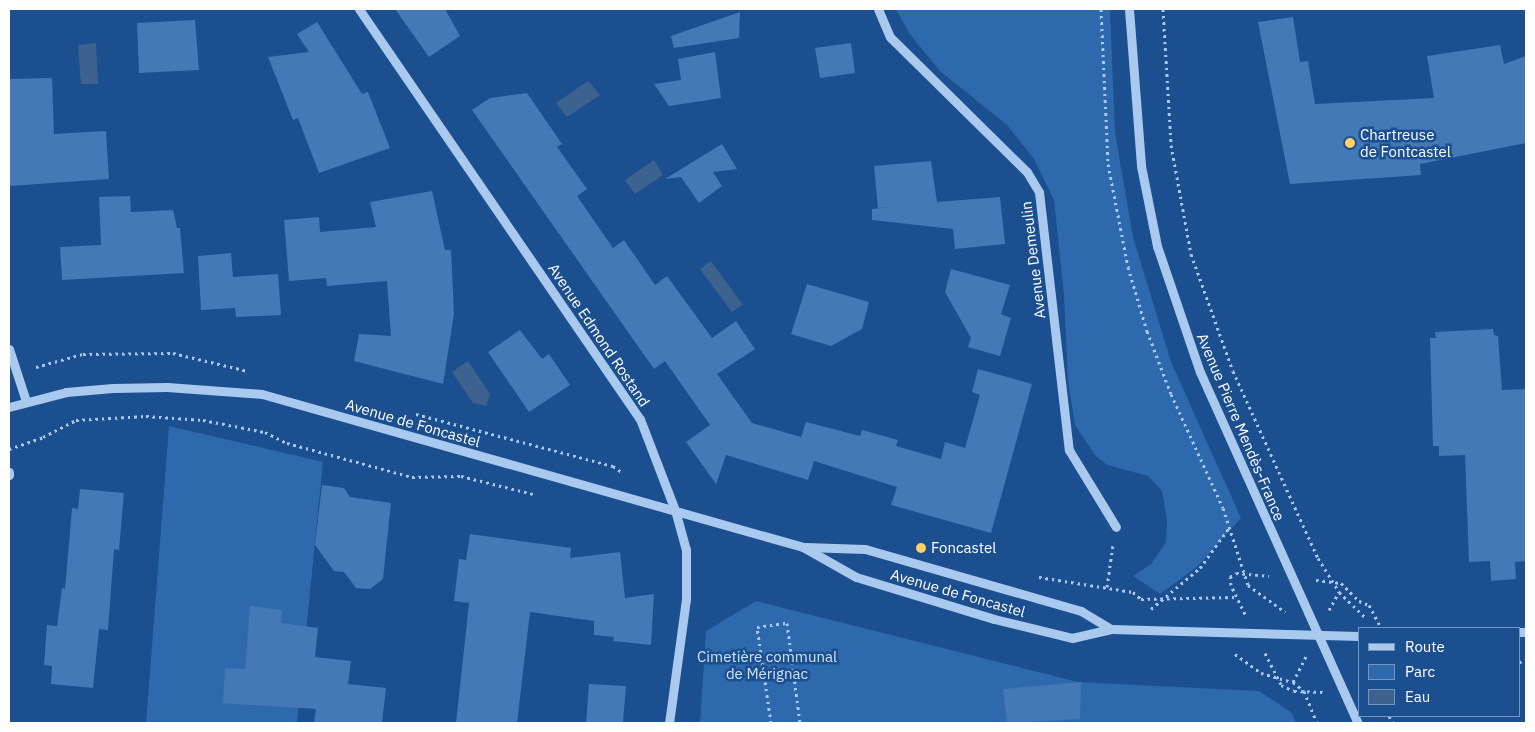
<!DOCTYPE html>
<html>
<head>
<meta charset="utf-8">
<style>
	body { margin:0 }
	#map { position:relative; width:1535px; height:732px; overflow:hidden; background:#1b4f8f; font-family:"IBM Plex Sans",sans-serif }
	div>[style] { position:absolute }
	.green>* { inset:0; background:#2e69ad }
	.water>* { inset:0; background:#3c6290 }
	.building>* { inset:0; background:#4478b7 }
	.path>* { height:3px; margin-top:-1.5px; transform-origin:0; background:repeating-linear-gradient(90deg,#a9c9ee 0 2.5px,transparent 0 6.5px) }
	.minor>* { height:9px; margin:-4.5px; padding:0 4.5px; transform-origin:4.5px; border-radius:4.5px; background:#a9c9ee }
	.dots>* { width:14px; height:14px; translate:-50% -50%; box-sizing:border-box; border:2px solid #1b4f8f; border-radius:50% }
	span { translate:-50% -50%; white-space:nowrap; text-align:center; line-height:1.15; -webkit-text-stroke:5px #1b4f8f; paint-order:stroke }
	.poi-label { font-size:15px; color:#fff }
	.left { translate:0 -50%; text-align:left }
	.street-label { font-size:15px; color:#fff }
	.park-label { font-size:15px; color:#cfe3fa }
	.frame { position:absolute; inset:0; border:10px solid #fff; pointer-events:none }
	.legend { position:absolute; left:1358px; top:627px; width:162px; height:90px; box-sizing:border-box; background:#1b4f8f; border:1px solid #7695bc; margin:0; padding:6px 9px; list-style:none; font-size:15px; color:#fff }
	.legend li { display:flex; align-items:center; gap:10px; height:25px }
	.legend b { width:25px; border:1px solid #7695bc }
</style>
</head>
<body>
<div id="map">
	<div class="green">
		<i style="clip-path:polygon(896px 9px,1110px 9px,1115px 133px,1133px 237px,1171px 362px,1241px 518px,1198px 566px,1160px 594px,1133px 576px,1151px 564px,1166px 542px,1167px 520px,1162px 491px,1148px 476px,1107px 465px,1095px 455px,1075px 425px,1068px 381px,1064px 295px,1054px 200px,1034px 159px,1007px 125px,940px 71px,909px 33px)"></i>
		<i style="clip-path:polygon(169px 426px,323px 462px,297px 723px,146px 723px)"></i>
		<i style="clip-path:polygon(756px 601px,1078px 682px,1259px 691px,1292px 713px,1296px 723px,700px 723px,706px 631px)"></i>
	</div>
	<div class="water">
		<i style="clip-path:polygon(96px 43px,98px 84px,81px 84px,78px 45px)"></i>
		<i style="clip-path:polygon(588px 81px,600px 95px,567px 117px,556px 103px)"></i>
		<i style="clip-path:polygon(654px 160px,663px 175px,635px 194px,625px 180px)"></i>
		<i style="clip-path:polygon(711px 261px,743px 305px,732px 312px,700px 269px)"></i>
		<i style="clip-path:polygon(468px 361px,490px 394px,486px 406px,473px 403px,452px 372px)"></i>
	</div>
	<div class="building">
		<i style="clip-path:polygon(395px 9px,445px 9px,460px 36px,429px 57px)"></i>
		<i style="clip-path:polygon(740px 12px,739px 38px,674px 48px,671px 36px)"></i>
		<i style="clip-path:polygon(1293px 17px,1300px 62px,1308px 61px,1315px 104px,1434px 98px,1427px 56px,1500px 45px,1504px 64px,1526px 56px,1526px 143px,1420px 164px,1421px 175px,1290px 184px,1258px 22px)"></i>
		<i style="clip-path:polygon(195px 20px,199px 70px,139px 73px,137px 23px)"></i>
		<i style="clip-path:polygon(317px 22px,362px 94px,368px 92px,390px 148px,319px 173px,298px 118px,293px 120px,268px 57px,309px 52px,297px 34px)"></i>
		<i style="clip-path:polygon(851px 43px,855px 73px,820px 78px,815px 48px)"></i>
		<i style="clip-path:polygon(715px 52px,721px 98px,669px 106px,654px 84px,681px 80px,678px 59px)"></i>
		<i style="clip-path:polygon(52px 78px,54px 134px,106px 131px,109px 179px,9px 186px,9px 79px)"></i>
		<i style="clip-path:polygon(527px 93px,562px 144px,557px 147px,587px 189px,577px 196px,613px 248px,624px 240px,655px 285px,667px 276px,712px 338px,736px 321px,755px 349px,717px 374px,752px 423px,801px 437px,806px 422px,860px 436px,862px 430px,898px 440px,896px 446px,941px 459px,945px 442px,965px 448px,980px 395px,972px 392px,978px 369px,1032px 384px,991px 533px,891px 505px,897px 487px,814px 461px,808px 480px,726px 455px,716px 484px,686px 442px,710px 425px,665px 361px,654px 369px,472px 110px,490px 98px)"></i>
		<i style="clip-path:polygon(722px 144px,737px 169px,713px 172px,722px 186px,699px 203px,681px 177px,665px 179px)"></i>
		<i style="clip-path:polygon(931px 161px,937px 202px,1000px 197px,1005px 244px,955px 249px,953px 229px,872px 220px,872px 209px,891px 207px,878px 208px,874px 166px)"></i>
		<i style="clip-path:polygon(432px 191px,445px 250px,451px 250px,454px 314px,443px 384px,354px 361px,359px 334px,391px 336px,387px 281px,327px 286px,326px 278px,289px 281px,284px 220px,319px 217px,320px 232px,376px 227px,370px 202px)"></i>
		<i style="clip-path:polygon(130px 196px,131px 212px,173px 210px,177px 228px,180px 228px,184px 273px,62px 280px,60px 247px,101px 245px,99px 197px)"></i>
		<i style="clip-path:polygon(231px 253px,233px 277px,278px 274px,281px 315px,236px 317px,235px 308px,201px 310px,198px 256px)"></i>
		<i style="clip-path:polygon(951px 269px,1010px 285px,1001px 314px,1011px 318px,1000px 356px,968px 347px,971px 338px,945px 292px)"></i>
		<i style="clip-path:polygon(807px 284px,869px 302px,862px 329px,831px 346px,791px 334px)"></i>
		<i style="clip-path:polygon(1493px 329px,1494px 335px,1498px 336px,1502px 390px,1526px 389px,1526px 561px,1515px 562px,1516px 579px,1491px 581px,1490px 561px,1469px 562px,1465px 455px,1439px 456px,1439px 446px,1433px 446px,1430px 338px,1436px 338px,1435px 332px)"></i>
		<i style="clip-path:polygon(520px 330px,542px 359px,549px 354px,570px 385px,529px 412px,488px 352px)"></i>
		<i style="clip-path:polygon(322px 485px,344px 488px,350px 497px,391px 503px,383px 579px,370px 589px,356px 588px,344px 572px,334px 571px,315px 545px)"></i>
		<i style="clip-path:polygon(80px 489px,124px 493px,119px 550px,114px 549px,108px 630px,99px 629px,93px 688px,51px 684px,52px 666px,44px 665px,47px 625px,57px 626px,62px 588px,65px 589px,72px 508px,78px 509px)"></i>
		<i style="clip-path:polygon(470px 534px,571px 548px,570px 558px,620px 552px,625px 598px,654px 594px,651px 645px,613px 641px,614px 637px,594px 635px,594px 621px,530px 612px,517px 723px,456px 723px,469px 603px,454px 601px,459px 559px,466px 560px)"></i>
		<i style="clip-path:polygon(250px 606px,282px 610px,281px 623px,318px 628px,315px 657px,351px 661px,348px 684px,386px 688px,382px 723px,314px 723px,316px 709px,223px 703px,225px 668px,245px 669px)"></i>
		<i style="clip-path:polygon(1081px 682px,1080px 719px,1007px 723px,1003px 689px)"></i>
		<i style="clip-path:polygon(589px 684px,626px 686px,623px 723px,586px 723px)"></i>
	</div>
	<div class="path">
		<i style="left:1101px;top:9px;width:155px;rotate:87.4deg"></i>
		<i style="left:1108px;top:164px;width:105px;rotate:79deg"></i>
		<i style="left:1128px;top:267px;width:67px;rotate:73.5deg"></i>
		<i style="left:1147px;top:331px;width:67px;rotate:69.1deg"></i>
		<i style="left:1171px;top:394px;width:125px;rotate:65.5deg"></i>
		<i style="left:1223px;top:508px;width:81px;rotate:72deg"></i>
		<i style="left:1248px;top:585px;width:46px;rotate:36.1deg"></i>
		<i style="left:1163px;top:9px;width:136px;rotate:86.6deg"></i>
		<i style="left:1171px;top:145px;width:111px;rotate:79.6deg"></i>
		<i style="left:1191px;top:254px;width:124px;rotate:70.3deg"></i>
		<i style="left:1233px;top:371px;width:205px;rotate:65.6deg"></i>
		<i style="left:1318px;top:558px;width:40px;rotate:58deg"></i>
		<i style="left:1339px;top:592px;width:35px;rotate:44deg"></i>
		<i style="left:36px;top:367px;width:49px;rotate:-15.5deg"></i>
		<i style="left:83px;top:354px;width:90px;rotate:-0.6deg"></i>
		<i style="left:173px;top:353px;width:77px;rotate:13.5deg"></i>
		<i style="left:416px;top:414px;width:204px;rotate:14.8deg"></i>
		<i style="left:613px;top:466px;width:12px;rotate:35deg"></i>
		<i style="left:9px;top:449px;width:36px;rotate:-19deg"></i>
		<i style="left:43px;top:437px;width:37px;rotate:-27deg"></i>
		<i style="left:76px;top:420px;width:70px;rotate:-3.3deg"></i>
		<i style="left:146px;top:416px;width:57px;rotate:4deg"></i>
		<i style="left:203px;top:420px;width:63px;rotate:11deg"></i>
		<i style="left:265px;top:432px;width:25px;rotate:27deg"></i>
		<i style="left:287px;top:443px;width:130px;rotate:15.2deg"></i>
		<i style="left:412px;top:477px;width:49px;rotate:-1.2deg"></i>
		<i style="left:461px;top:476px;width:74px;rotate:14deg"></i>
		<i style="left:1039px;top:577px;width:95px;rotate:9.1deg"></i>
		<i style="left:1133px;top:592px;width:11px;rotate:41deg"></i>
		<i style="left:1141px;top:599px;width:95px;rotate:-1.2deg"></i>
		<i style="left:1316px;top:580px;width:25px;rotate:7deg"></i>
		<i style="left:1341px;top:583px;width:25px;rotate:45deg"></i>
		<i style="left:1359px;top:601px;width:11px;rotate:22deg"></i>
		<i style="left:1369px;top:605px;width:26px;rotate:62deg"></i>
		<i style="left:1107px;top:587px;width:42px;rotate:-81.9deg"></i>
		<i style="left:1151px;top:609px;width:64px;rotate:-39.9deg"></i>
		<i style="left:1200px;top:568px;width:49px;rotate:-54.1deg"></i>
		<i style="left:1329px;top:610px;width:21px;rotate:-61deg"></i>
		<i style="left:1245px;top:614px;width:32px;rotate:-116deg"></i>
		<i style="left:1231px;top:585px;width:8px;rotate:-97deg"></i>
		<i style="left:1230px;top:577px;width:7px;rotate:-34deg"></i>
		<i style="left:1236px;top:573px;width:33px;rotate:5deg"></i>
		<i style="left:1265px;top:653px;width:36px;rotate:63deg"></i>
		<i style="left:1281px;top:685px;width:14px;rotate:25deg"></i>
		<i style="left:1294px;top:691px;width:29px;rotate:2deg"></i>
		<i style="left:1235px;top:654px;width:32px;rotate:36deg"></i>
		<i style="left:1261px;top:673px;width:33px;rotate:16deg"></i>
		<i style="left:1293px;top:682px;width:14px;rotate:39deg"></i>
		<i style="left:1304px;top:691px;width:35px;rotate:68deg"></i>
		<i style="left:1519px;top:662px;width:7px;rotate:-8deg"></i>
		<i style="left:1293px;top:682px;width:29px;rotate:-63deg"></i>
		<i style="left:1389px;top:716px;width:8px;rotate:60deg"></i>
		<i style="left:771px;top:723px;width:97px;rotate:-98.3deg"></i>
		<i style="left:757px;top:627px;width:30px;rotate:-8deg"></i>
		<i style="left:787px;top:623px;width:101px;rotate:82.6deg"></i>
	</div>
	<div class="minor">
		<i style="left:359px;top:9px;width:497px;rotate:55.6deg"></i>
		<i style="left:640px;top:419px;width:97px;rotate:69deg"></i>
		<i style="left:675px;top:510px;width:41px;rotate:74.6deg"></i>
		<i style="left:686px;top:550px;width:49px;rotate:90deg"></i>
		<i style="left:686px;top:599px;width:125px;rotate:97.8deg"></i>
		<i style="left:878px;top:9px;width:30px;rotate:67deg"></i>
		<i style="left:890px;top:37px;width:192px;rotate:44.6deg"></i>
		<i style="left:1027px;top:172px;width:23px;rotate:59deg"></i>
		<i style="left:1039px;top:192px;width:260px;rotate:83.4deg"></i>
		<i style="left:1069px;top:450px;width:90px;rotate:58.6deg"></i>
		<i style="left:1129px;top:9px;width:157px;rotate:85.6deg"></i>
		<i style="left:1141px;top:166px;width:82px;rotate:78.7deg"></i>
		<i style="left:1157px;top:246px;width:133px;rotate:71.2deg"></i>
		<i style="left:1200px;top:372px;width:385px;rotate:65.8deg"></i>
		<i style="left:9px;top:349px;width:55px;rotate:71.9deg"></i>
		<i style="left:9px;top:407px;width:59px;rotate:-14.7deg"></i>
		<i style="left:66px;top:392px;width:47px;rotate:-4.9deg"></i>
		<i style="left:113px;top:388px;width:54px;rotate:-1.1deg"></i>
		<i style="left:167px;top:387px;width:95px;rotate:4.2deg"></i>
		<i style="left:262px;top:394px;width:562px;rotate:15.79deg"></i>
		<i style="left:803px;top:547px;width:61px;rotate:29.5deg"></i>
		<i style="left:856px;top:577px;width:144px;rotate:16.9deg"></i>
		<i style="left:994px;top:619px;width:80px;rotate:13.7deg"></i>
		<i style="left:1072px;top:638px;width:40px;rotate:-13deg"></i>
		<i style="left:1111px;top:629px;width:248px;rotate:1.6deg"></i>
		<i style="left:9px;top:472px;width:3px;rotate:90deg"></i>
		<i style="left:805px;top:547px;width:60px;rotate:1.9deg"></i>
		<i style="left:865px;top:549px;width:225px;rotate:16deg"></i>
		<i style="left:1081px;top:611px;width:35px;rotate:31deg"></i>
		<i style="left:1519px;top:632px;width:7px"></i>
	</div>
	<div class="dots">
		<i style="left:1350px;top:143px;background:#ffd166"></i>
		<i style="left:921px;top:548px;background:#ffd166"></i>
	</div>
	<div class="poi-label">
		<span class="left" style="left:1360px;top:143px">Chartreuse<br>de Fontcastel</span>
		<span class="left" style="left:931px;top:548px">Foncastel</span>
	</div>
	<div class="street-label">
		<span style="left:1033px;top:260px;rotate:-97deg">Avenue Demeulin</span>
		<span style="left:599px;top:335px;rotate:56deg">Avenue Edmond Rostand</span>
		<span style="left:413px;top:423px;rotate:16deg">Avenue de Foncastel</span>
		<span style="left:1241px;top:427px;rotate:67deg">Avenue Pierre Mendès-France</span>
		<span style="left:958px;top:593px;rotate:16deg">Avenue de Foncastel</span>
	</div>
	<div class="park-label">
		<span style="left:767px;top:665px">Cimetière communal<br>de Mérignac</span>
	</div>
	<div class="frame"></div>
	<ul class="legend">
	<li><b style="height:6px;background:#a9c9ee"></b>Route</li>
	<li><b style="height:14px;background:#2e69ad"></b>Parc</li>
	<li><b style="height:14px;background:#3c6290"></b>Eau</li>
	</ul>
</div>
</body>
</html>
